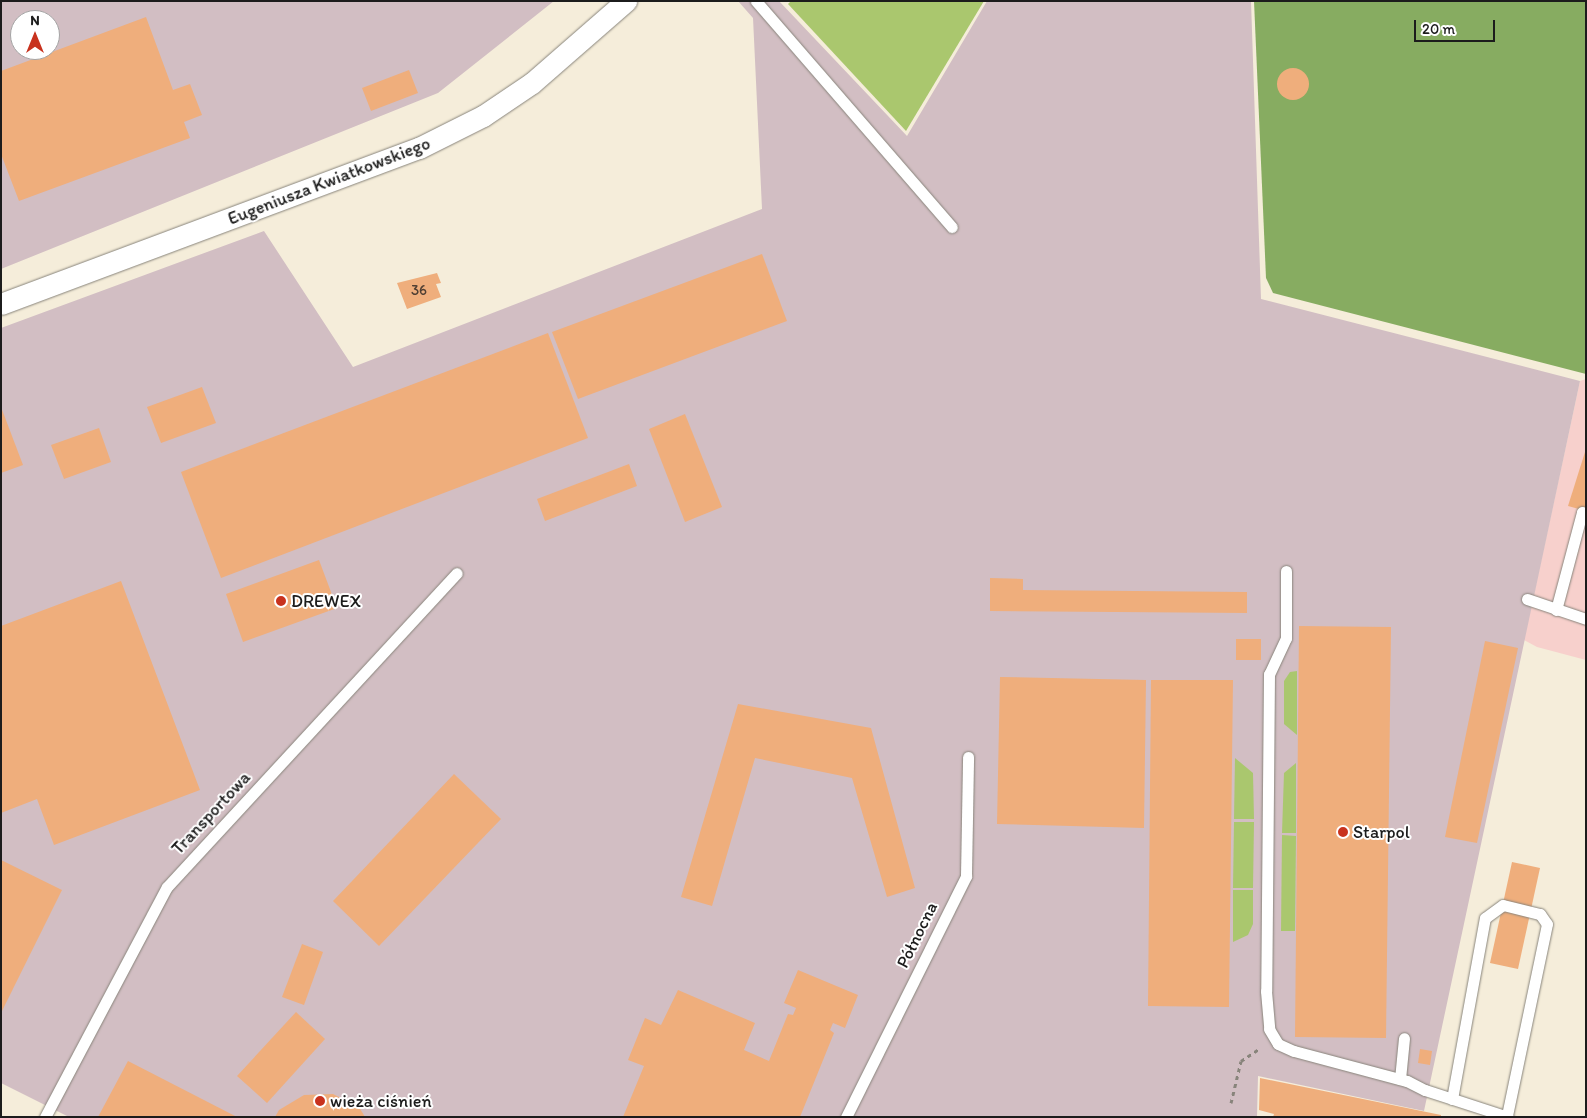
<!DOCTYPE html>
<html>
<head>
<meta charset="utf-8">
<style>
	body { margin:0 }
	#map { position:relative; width:1587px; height:1118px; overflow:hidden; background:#f5edda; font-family:Itim,sans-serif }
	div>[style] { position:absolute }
	.built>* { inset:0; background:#f7d0cc }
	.industrial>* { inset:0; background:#d2bec3 }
	.green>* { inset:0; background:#aac76e }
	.forest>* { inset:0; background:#87ac61 }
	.building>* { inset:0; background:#efae7c }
	.round { border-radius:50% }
	.path>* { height:3px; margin-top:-1.5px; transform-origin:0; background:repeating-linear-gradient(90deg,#88847b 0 4px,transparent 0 8px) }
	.roads { filter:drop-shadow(0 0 1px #88847b) drop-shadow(0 0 1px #88847b) }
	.service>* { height:11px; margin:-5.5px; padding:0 5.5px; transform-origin:5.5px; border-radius:5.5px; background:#fff }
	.minor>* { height:21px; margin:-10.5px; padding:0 10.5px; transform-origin:10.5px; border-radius:10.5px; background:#fff }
	.dots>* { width:14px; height:14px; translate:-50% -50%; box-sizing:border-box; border:2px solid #fff; border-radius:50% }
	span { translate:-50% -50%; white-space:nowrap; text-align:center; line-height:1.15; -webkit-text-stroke:4px #fff; paint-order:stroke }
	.number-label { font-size:15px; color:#514034 }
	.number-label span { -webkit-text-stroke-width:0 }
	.street-label { font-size:18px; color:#1c1c1c }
	.poi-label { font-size:18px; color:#1c1c1c }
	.left { translate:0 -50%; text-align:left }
	.frame { position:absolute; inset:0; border:2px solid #1c1c1c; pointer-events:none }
	.north { position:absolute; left:10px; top:10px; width:50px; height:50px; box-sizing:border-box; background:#fff; border:1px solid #a4a4a4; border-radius:50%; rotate:0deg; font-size:14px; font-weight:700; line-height:20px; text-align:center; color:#1c1c1c }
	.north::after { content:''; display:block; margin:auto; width:18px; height:22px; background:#c8321e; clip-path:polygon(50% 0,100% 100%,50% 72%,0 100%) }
	.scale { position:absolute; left:1414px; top:20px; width:81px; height:22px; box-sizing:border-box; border:2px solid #1c1c1c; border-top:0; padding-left:6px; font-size:15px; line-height:18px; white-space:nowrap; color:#1c1c1c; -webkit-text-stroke:4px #fff; paint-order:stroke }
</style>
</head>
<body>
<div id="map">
	<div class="built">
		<i style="clip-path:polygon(1586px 379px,1586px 660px,1537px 647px,1524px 640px,1580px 381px)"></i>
	</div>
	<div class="industrial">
		<i style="clip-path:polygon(evenodd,1px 1px,554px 1px,438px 93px,1px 269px,1px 1px,20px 20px,50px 20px,50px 50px,20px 50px,20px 20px)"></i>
		<i style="clip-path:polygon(738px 1px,779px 1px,907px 136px,987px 1px,1251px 1px,1261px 299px,1580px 381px,1424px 1111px,1258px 1076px,1257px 1117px,69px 1117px,1px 1083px,1px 328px,264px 231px,353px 367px,762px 209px,753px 18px)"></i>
	</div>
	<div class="green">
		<i style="clip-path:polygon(791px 1px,984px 1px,906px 131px,788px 4px)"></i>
		<i style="clip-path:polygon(1297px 671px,1297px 735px,1284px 724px,1284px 681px,1290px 672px)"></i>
		<i style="clip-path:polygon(1235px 758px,1253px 773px,1254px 819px,1234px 819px)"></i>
		<i style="clip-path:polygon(1296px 763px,1296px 833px,1282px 833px,1284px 773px)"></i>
		<i style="clip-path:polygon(1234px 822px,1254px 822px,1253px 888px,1233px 888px)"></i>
		<i style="clip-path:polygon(1282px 835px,1296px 836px,1295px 931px,1281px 931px)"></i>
		<i style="clip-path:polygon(1233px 890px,1253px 890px,1253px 924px,1248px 935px,1233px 942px)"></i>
	</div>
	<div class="forest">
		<i style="clip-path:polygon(1254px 1px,1586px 1px,1586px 374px,1273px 293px,1266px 278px)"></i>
	</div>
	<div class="building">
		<i style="clip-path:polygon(146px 17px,173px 90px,190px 84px,202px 115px,184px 122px,190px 138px,19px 201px,1px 154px,1px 71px)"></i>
		<i class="round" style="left:1277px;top:68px;width:32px;height:32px"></i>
		<i style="clip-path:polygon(409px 70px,418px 93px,371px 111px,362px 88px)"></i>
		<i style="clip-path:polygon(762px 254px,787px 321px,578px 399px,552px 332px)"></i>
		<i style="clip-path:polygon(437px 273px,441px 283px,436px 284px,441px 297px,407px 309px,397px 283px)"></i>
		<i style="clip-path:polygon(548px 333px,588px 438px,221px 578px,181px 472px)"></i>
		<i style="clip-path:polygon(202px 387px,216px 423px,161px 443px,147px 407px)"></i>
		<i style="clip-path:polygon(1px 407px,23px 465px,1px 473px)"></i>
		<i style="clip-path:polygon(685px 414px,722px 507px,685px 522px,649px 429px)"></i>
		<i style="clip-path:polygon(99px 428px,111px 462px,64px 479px,51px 445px)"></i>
		<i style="clip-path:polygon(1585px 452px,1586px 452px,1586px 511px,1568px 506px)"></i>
		<i style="clip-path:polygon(629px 464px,637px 486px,545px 521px,537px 499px)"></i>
		<i style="clip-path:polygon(319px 560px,337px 608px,243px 642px,226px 594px)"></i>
		<i style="clip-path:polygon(990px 578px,1023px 579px,1023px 590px,1247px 592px,1247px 613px,990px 611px)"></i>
		<i style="clip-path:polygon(121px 581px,200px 790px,54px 845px,37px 799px,1px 813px,1px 626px)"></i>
		<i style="clip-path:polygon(1299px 626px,1391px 627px,1386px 1038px,1295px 1037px)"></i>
		<i style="clip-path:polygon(1236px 639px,1261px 639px,1261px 660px,1236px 660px)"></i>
		<i style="clip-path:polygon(1485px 641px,1518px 648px,1477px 843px,1445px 837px)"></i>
		<i style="clip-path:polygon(1000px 677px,1146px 680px,1144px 828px,997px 824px)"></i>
		<i style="clip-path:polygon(1151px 680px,1233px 680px,1229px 1007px,1148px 1006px)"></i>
		<i style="clip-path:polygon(738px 704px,871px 728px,915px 888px,887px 897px,852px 778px,755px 758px,712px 906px,681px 897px)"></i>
		<i style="clip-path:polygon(454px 774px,501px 819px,379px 946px,333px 901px)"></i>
		<i style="clip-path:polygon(1px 860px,62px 890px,1px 1013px)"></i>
		<i style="clip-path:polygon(1512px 862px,1540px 868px,1518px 969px,1490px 963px)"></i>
		<i style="clip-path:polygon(302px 944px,323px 952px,304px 1005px,282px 997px)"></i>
		<i style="clip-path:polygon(798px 970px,858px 995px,845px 1028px,833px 1023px,830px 1030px,834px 1033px,800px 1117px,623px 1117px,644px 1066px,628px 1060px,645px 1018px,661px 1025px,678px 990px,755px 1023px,744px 1050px,769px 1061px,788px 1014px,793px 1015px,796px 1008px,784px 1003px)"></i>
		<i style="clip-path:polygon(296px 1012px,325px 1039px,267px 1103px,237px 1076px)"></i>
		<i style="clip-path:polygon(1420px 1049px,1432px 1051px,1430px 1065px,1418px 1063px)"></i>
		<i style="clip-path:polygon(128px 1061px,237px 1117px,98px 1117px)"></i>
		<i style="clip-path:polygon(1260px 1078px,1441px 1115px,1441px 1117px,1273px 1117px,1274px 1114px,1259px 1110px)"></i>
		<i style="clip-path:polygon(333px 1094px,359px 1107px,365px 1117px,275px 1117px,279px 1110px,304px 1095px)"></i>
	</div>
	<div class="path">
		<i style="left:1231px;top:1103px;width:43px;rotate:-76.6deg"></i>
		<i style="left:1241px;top:1061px;width:22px;rotate:-34deg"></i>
	</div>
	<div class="roads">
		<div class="service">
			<i style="left:756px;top:1px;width:299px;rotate:49.1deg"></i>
			<i style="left:1286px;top:571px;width:67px;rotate:90deg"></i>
			<i style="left:1286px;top:638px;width:40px;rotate:115deg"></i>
			<i style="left:1269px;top:674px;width:317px;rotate:90.5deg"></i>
			<i style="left:1266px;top:991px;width:38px;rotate:85deg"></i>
			<i style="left:1269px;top:1029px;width:17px;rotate:59deg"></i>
			<i style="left:1278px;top:1044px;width:17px;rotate:24deg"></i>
			<i style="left:1294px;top:1051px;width:117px;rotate:14.9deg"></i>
			<i style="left:1407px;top:1081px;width:20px;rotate:27deg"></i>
			<i style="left:1425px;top:1090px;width:87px;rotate:18deg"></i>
			<i style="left:1527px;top:599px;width:62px;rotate:18.7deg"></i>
			<i style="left:1556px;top:610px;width:101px;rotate:-75.1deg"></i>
			<i style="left:1582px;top:512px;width:4px;rotate:14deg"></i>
			<i style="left:1400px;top:1079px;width:41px;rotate:-84.4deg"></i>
			<i style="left:1452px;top:1099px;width:184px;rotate:-79.7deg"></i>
			<i style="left:1485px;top:918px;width:22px;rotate:-36deg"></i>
			<i style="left:1503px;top:905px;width:38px;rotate:14deg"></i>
			<i style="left:1540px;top:914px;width:12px;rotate:55deg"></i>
			<i style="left:1547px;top:924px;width:196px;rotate:101.8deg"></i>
			<i style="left:45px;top:1117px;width:260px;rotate:-62.1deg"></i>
			<i style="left:167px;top:887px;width:427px;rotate:-47.3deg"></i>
			<i style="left:846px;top:1117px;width:269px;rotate:-63.5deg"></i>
			<i style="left:966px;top:876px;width:119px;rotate:-89deg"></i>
		</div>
		<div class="minor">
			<i style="left:1px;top:304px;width:446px;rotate:-20.5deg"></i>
			<i style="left:419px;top:148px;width:72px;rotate:-26.6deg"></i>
			<i style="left:483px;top:116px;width:59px;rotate:-34deg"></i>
			<i style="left:532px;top:83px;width:125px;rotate:-41.1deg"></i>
		</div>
	</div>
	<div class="dots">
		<i style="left:281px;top:601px;background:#c8321e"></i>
		<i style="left:1343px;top:832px;background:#c8321e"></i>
		<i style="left:320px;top:1101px;background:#c8321e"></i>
	</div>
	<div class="number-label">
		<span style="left:419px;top:291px">36</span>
	</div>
	<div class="street-label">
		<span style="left:329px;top:181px;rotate:-21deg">Eugeniusza Kwiatkowskiego</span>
		<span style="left:211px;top:813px;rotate:-47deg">Transportowa</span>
		<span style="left:917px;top:935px;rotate:-64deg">Północna</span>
	</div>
	<div class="poi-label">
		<span class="left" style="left:291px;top:601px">DREWEX</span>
		<span class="left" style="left:1353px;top:832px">Starpol</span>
		<span class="left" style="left:330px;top:1101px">wieża ciśnień</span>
	</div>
	<div class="frame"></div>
	<div class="north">N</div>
	<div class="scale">20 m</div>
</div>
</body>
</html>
